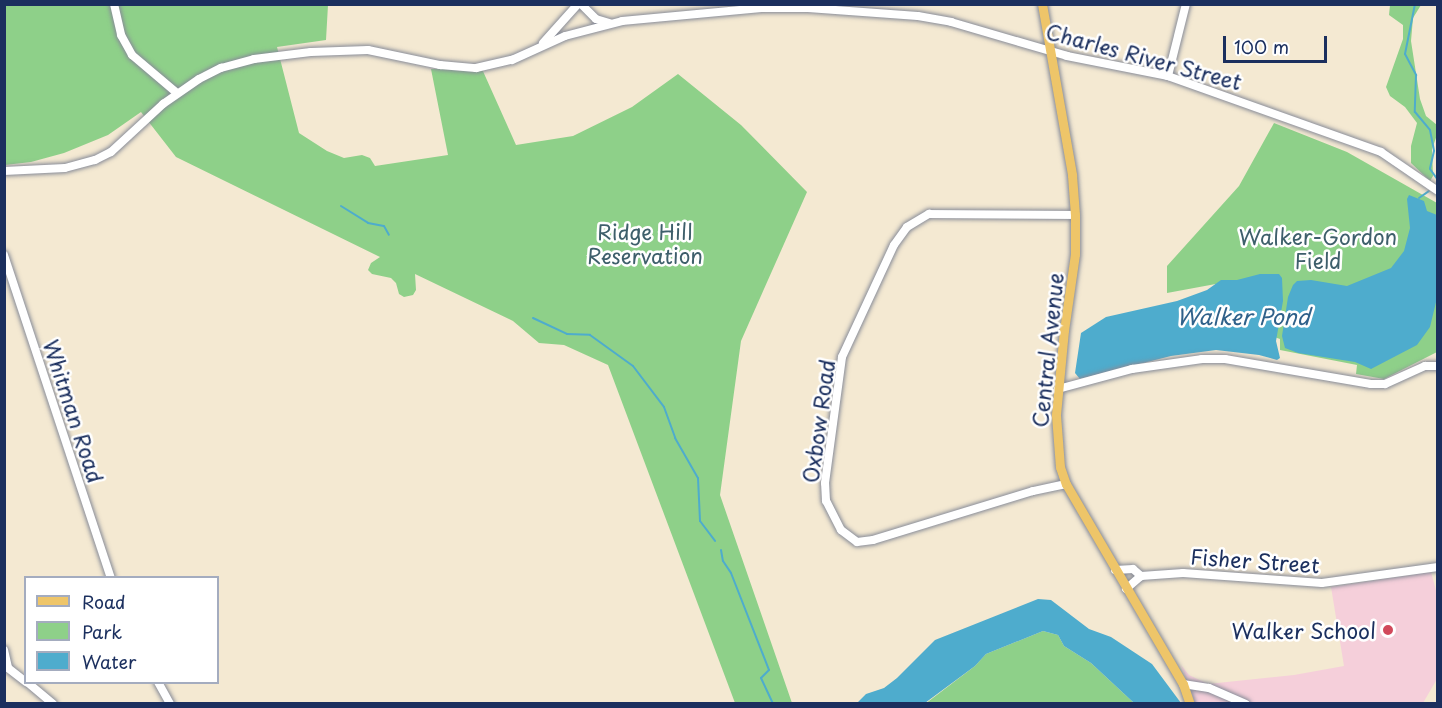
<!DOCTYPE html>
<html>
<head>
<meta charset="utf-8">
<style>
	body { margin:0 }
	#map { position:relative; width:1442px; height:708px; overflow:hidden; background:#f4e9d2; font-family:"Playpen Sans",sans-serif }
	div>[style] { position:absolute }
	.built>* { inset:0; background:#f5cfda }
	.green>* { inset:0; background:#8ed089 }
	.water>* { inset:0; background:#4eaccd }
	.stream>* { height:2px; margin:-1px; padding:0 1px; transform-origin:1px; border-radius:1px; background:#4eaccd }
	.roads { filter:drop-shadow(0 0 2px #888c98) drop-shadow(0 0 2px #888c98) }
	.minor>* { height:8px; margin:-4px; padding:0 4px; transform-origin:4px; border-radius:4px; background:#fff }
	.major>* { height:9px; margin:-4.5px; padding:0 4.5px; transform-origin:4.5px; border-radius:4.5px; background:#eec569 }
	.dots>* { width:16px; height:16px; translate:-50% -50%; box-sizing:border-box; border:3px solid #fff; border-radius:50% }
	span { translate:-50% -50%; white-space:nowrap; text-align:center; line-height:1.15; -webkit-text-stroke:5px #fff; paint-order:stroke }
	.street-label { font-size:21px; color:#1b2f5e }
	.park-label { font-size:21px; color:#3e5f6b }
	.poi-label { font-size:21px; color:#1b2f5e }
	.right { translate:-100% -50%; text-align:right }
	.water-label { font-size:22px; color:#2f618a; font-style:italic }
	.frame { position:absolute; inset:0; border:6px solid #1b2f5e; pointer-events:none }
	.legend { position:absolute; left:24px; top:576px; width:195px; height:108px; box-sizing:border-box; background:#fff; border:2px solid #a4acbf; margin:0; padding:8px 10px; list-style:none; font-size:18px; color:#1b2f5e }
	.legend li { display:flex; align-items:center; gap:12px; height:30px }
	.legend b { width:30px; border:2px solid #a4acbf }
	.scale { position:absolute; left:1223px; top:36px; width:104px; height:27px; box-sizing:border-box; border:3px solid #1b2f5e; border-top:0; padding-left:8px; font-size:18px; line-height:21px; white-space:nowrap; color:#1b2f5e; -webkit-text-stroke:4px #fff; paint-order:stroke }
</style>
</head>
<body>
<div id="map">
	<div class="built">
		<i style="clip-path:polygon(1431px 572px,1437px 594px,1437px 679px,1423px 703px,1195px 703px,1181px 665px,1189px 675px,1208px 684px,1294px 675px,1344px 666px,1331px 587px)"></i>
	</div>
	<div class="green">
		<i style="clip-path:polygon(4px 5px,328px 5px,326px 40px,277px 47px,299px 133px,327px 151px,344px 158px,362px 155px,370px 158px,375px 166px,448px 155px,431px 69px,482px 69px,516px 145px,573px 136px,632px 107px,678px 74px,741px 125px,807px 192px,741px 341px,720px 495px,792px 703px,735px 703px,608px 365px,564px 345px,539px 343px,513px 321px,415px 274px,416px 290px,413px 295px,404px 297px,399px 294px,396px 283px,391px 278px,372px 274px,368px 270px,371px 263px,380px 257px,176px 157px,141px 112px,108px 135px,64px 153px,31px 162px,5px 165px)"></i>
		<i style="clip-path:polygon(1390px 5px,1421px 5px,1413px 18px,1411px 41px,1420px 99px,1426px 116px,1437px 125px,1437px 135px,1432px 149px,1433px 176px,1430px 181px,1411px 163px,1411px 146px,1417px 123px,1405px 107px,1390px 96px,1386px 87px,1403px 39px,1403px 25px,1389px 15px)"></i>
		<i style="clip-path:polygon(1274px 123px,1347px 152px,1437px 203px,1437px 352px,1384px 379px,1356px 374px,1357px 365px,1280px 350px,1280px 339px,1206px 314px,1221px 283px,1167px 293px,1167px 266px,1239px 186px)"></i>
		<i style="clip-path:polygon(1043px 631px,1058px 635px,1064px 646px,1091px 663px,1134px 703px,925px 704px,975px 666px,986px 654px)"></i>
	</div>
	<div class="water">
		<i style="clip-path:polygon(1409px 195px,1424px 201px,1427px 211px,1437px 215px,1437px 298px,1430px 327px,1417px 345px,1371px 369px,1355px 362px,1298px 353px,1285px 348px,1282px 336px,1288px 297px,1293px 285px,1297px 281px,1311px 280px,1347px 286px,1391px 268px,1404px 251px,1410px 228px,1407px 199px)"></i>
		<i style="clip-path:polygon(1260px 274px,1279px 274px,1282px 278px,1283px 301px,1276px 341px,1280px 358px,1277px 360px,1259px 355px,1216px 350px,1171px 356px,1080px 379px,1075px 373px,1081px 333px,1106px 317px,1177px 301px,1207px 290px,1221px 280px,1237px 280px)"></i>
		<i style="clip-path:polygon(1038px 599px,1051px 600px,1089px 629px,1111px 637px,1152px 664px,1181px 703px,1134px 703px,1091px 663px,1064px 646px,1058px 635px,1043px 631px,986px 654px,975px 666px,925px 703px,857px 703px,866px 694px,884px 688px,897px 678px,935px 640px)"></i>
	</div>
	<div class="stream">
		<i style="left:1415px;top:4px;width:51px;rotate:101.3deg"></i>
		<i style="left:1405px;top:54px;width:24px;rotate:62deg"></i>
		<i style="left:1416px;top:75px;width:37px;rotate:92deg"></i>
		<i style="left:1415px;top:112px;width:23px;rotate:50deg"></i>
		<i style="left:1430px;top:130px;width:21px;rotate:79deg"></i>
		<i style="left:1434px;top:151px;width:18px;rotate:103deg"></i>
		<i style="left:1430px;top:169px;width:14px;rotate:54deg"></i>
		<i style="left:1419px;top:198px;width:12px;rotate:-35deg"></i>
		<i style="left:341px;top:206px;width:32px;rotate:32deg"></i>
		<i style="left:368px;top:223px;width:16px;rotate:11deg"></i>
		<i style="left:384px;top:226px;width:10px;rotate:61deg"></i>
		<i style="left:533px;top:318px;width:38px;rotate:25deg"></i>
		<i style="left:567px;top:334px;width:23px;rotate:2deg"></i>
		<i style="left:590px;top:335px;width:53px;rotate:35.8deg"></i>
		<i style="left:633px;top:366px;width:51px;rotate:52.9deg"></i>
		<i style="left:664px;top:407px;width:33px;rotate:70deg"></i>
		<i style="left:675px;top:438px;width:46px;rotate:60.1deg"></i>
		<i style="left:698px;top:478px;width:43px;rotate:87.3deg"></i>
		<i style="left:700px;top:521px;width:25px;rotate:53deg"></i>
		<i style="left:721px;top:550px;width:11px;rotate:80deg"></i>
		<i style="left:723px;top:561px;width:14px;rotate:56deg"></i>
		<i style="left:731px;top:573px;width:104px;rotate:68.6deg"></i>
		<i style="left:769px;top:670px;width:11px;rotate:135deg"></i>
		<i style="left:761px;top:678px;width:29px;rotate:65deg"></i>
	</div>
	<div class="roads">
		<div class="minor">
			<i style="left:114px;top:4px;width:32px;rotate:77deg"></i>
			<i style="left:121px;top:35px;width:23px;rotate:61deg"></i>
			<i style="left:132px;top:55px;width:59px;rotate:40.2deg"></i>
			<i style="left:581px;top:4px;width:21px;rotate:45deg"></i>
			<i style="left:596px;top:19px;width:14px;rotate:17deg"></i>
			<i style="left:543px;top:43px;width:52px;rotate:-48.1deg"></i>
			<i style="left:1168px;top:76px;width:74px;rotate:-76deg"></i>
			<i style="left:4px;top:171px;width:61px;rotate:-2.8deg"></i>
			<i style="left:65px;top:168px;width:31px;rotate:-15deg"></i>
			<i style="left:95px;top:160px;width:18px;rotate:-27deg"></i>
			<i style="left:111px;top:152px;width:71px;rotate:-42.7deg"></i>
			<i style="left:163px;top:104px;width:44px;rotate:-34.8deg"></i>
			<i style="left:199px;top:79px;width:25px;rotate:-27deg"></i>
			<i style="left:221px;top:68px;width:34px;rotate:-15deg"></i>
			<i style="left:254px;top:59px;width:57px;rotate:-7deg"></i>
			<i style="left:311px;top:52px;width:57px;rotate:-2deg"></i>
			<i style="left:368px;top:50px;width:74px;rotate:11.8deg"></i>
			<i style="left:440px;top:65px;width:36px;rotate:5deg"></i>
			<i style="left:476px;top:68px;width:37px;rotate:-13deg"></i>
			<i style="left:512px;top:60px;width:58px;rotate:-24.4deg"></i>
			<i style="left:565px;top:36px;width:59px;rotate:-14.7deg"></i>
			<i style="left:622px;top:21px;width:140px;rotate:-5.3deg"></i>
			<i style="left:761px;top:8px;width:47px"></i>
			<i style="left:808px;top:8px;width:110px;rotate:4.2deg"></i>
			<i style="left:918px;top:16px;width:34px;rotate:10deg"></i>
			<i style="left:951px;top:22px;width:121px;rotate:16.3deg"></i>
			<i style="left:1067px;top:56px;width:103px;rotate:11.2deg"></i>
			<i style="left:1168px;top:76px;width:226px;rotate:19.6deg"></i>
			<i style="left:1381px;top:152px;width:69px;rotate:34.4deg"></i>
			<i style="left:4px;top:255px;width:340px;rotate:71.7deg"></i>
			<i style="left:1058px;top:389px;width:77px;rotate:-15.1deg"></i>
			<i style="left:1132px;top:369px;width:71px;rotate:-8.1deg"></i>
			<i style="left:1202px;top:359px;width:23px"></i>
			<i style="left:1225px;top:359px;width:148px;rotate:9.7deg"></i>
			<i style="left:1371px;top:384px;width:14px"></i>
			<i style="left:1385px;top:384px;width:44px;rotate:-24.2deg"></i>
			<i style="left:1425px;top:366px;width:13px"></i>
			<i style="left:1066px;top:484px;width:34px;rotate:168deg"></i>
			<i style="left:1033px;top:491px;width:167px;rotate:163deg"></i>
			<i style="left:873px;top:540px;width:16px;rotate:173deg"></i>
			<i style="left:857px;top:542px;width:20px;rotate:-143deg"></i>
			<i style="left:841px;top:530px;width:33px;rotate:-117deg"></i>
			<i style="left:826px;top:501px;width:18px;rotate:-93deg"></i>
			<i style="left:825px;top:483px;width:127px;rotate:-82.3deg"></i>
			<i style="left:842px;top:357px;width:123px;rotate:-65.1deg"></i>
			<i style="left:894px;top:245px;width:22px;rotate:-54deg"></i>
			<i style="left:907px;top:227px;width:26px;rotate:-31deg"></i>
			<i style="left:929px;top:214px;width:146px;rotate:0.4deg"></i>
			<i style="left:1115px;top:570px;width:18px;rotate:-3deg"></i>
			<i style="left:1133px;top:569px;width:11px;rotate:41deg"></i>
			<i style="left:1126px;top:589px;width:20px;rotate:-41deg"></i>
			<i style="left:1141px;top:576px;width:42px;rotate:-4.1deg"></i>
			<i style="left:1183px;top:573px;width:139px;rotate:4.1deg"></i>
			<i style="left:1322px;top:583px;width:117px;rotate:-7.9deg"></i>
			<i style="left:4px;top:650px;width:18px;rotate:77deg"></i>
			<i style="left:8px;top:668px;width:23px;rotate:38deg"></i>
			<i style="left:27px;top:682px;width:34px;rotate:40deg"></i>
			<i style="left:158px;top:682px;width:25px;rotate:61deg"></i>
			<i style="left:1183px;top:684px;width:26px;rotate:9deg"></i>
			<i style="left:1209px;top:688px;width:40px;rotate:23.4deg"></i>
		</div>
		<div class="major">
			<i style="left:1042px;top:4px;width:174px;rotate:80deg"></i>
			<i style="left:1072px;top:175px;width:40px;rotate:85.7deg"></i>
			<i style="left:1075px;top:215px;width:39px;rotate:90deg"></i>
			<i style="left:1075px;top:254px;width:77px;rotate:98.2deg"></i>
			<i style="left:1064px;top:330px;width:85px;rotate:95.4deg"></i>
			<i style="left:1056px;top:415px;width:52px;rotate:85.6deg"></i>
			<i style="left:1060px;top:467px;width:18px;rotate:71deg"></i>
			<i style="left:1066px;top:484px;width:232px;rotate:59.7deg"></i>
			<i style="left:1183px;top:684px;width:21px;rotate:71deg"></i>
		</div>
	</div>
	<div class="dots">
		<i style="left:1388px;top:630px;background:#d1495b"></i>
	</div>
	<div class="street-label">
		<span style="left:1144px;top:56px;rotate:15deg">Charles River Street</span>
		<span style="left:1047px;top:350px;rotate:-84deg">Central Avenue</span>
		<span style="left:74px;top:411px;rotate:72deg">Whitman Road</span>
		<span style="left:818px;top:421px;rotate:-82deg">Oxbow Road</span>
		<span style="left:1255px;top:560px;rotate:4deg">Fisher Street</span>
	</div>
	<div class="park-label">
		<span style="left:645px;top:243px">Ridge Hill<br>Reservation</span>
		<span style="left:1318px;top:248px">Walker-Gordon<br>Field</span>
	</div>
	<div class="poi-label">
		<span class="right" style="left:1376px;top:630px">Walker School</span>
	</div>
	<div class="water-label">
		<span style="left:1243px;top:316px">Walker Pond</span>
	</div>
	<div class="frame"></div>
	<ul class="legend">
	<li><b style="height:8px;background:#eec569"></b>Road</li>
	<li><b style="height:16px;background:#8ed089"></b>Park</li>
	<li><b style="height:16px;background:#4eaccd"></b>Water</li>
	</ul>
	<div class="scale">100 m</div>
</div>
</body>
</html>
